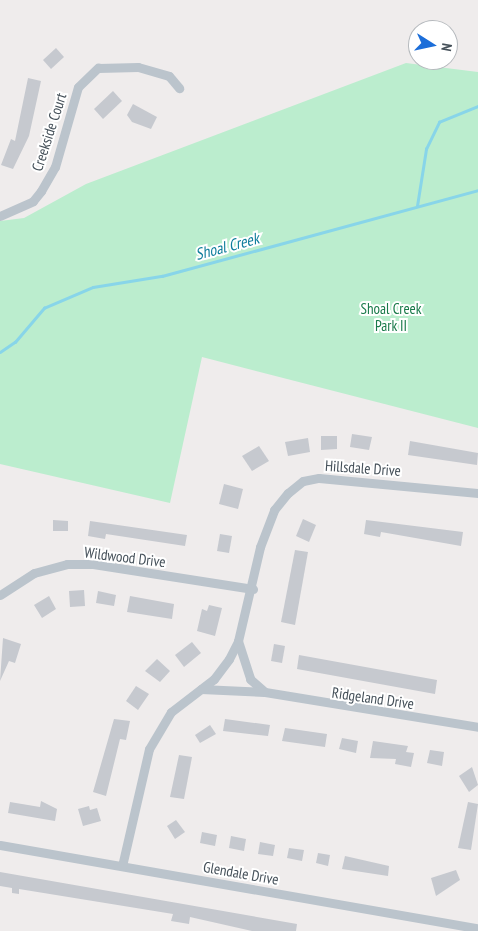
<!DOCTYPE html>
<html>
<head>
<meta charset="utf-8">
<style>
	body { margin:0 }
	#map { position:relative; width:478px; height:931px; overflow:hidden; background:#efecec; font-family:"PT Sans Narrow",sans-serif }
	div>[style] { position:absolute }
	.green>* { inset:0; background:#bbedce }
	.stream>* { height:2.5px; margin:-1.25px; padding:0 1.25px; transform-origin:1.25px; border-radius:1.25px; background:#88d5e9 }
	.building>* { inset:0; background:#c6c9cf }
	.minor>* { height:9px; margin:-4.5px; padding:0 4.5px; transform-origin:4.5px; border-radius:4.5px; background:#bbc4cc }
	span { translate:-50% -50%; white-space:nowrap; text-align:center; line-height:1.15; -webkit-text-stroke:4px #fff; paint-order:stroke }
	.street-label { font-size:15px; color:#455059 }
	.park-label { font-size:15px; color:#187949 }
	.water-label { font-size:16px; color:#0f7d9c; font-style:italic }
	.north { position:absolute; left:408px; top:20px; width:50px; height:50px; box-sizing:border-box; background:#fff; border:1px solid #b5b9bd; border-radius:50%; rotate:100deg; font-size:14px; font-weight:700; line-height:20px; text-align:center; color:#455059 }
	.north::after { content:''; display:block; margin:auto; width:18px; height:22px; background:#1c6ed9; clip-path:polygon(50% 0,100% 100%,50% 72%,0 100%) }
</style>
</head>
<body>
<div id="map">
	<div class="green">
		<i style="clip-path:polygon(406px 63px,478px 72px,478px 428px,202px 357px,170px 503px,0 464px,0 221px,24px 218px,86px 184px)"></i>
	</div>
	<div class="stream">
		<i style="left:417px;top:206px;width:58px;rotate:-81deg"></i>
		<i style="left:426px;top:149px;width:30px;rotate:-64deg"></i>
		<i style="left:439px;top:122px;width:42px;rotate:-22.3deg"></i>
		<i style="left:0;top:352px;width:18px;rotate:-34deg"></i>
		<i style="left:15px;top:342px;width:45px;rotate:-49.5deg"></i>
		<i style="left:44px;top:308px;width:53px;rotate:-23.2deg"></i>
		<i style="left:93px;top:287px;width:70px;rotate:-9.1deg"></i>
		<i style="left:162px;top:276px;width:327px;rotate:-15.2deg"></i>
	</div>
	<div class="building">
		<i style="clip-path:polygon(56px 48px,64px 57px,51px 69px,43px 60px)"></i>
		<i style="clip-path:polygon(28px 78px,41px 81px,29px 136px,13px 169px,1px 165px,11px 139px,15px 141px)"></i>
		<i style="clip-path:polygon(113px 91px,122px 101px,103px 119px,94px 109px)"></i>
		<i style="clip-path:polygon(133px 104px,157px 117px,151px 129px,132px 122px,127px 115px)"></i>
		<i style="clip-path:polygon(352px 434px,372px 437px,369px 450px,350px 447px)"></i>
		<i style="clip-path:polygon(321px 436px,337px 436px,337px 449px,321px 450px)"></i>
		<i style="clip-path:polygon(308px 438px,310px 452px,288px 456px,285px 442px)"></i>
		<i style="clip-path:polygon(410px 441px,478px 453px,477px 465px,408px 455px)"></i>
		<i style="clip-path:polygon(259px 446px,269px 461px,252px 471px,242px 456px)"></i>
		<i style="clip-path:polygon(224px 484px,243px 489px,238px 509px,219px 504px)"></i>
		<i style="clip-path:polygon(303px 519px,316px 525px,309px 542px,296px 536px)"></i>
		<i style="clip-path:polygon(53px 520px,68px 521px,68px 531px,53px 531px)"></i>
		<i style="clip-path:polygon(366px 520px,463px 532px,461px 546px,381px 532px,380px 537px,364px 534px)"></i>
		<i style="clip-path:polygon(90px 521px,187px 535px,185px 546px,106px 534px,105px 539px,88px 536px)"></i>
		<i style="clip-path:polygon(220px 534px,232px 536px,229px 553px,217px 551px)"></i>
		<i style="clip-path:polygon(295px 550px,308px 552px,295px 625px,281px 622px)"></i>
		<i style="clip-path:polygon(84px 590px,85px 606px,70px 607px,69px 591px)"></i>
		<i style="clip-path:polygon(98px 591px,116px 595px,114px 606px,96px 603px)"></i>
		<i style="clip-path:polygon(49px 596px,56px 609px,42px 618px,34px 605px)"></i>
		<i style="clip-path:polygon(130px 596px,174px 604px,172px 619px,127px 612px)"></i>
		<i style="clip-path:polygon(209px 605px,222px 608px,215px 636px,197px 631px,202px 609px,207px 611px)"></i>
		<i style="clip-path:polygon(3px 638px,21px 644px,15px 663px,9px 661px,0 681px)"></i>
		<i style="clip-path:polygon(192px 642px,201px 653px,184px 667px,175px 655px)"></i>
		<i style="clip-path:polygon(274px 644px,285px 646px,282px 663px,271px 661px)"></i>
		<i style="clip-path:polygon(299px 655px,437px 680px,435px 694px,297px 669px)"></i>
		<i style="clip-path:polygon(157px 659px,170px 671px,160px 682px,145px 671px)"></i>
		<i style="clip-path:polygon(136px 686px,149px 694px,138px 710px,126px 701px)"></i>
		<i style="clip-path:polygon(114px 719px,130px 721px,126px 740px,120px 739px,106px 796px,93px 792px)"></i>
		<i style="clip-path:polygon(225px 719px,270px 725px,268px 736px,223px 731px)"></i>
		<i style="clip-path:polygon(210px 725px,216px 734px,200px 743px,195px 735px)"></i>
		<i style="clip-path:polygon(285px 728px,327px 734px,325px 747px,282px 741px)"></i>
		<i style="clip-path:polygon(342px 738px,358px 741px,356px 753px,339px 749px)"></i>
		<i style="clip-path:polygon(373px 741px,408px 746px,406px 752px,414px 753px,411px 767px,395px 764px,396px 759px,370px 758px)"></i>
		<i style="clip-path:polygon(430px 750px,444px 752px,442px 766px,427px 763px)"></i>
		<i style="clip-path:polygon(179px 755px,192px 757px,184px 799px,170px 797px)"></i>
		<i style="clip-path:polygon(472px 767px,478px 785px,469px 792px,459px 776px)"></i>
		<i style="clip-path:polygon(41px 801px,57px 809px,55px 821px,8px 813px,10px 802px,40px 807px)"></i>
		<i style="clip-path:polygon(468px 802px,478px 804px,471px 850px,458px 848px)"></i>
		<i style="clip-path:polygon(89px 806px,90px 810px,97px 808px,101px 821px,83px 826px,78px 809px)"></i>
		<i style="clip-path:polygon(176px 820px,185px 832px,175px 839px,167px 826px)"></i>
		<i style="clip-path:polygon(202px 832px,217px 835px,215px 846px,200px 843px)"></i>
		<i style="clip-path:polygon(231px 836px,246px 839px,244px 851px,229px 848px)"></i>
		<i style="clip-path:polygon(260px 842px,275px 845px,273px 856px,258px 854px)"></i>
		<i style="clip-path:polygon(289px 848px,304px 850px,302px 861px,287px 858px)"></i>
		<i style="clip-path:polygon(318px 853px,330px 855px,328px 866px,316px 863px)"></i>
		<i style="clip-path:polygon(345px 856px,389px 866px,388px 876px,342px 869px)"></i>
		<i style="clip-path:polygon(456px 870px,460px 880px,436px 896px,431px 878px)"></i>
		<i style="clip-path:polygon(0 872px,297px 924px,296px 931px,252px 931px,190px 917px,189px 924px,171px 921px,173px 914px,19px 889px,19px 894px,12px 893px,12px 888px,0 886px)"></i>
	</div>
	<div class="minor">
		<i style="left:0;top:216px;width:36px;rotate:-24deg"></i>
		<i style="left:33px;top:201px;width:13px;rotate:-51deg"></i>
		<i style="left:41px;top:191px;width:28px;rotate:-60deg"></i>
		<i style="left:55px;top:167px;width:83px;rotate:-74deg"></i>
		<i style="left:78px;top:87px;width:28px;rotate:-44deg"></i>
		<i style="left:98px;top:68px;width:40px;rotate:-1.4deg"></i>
		<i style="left:138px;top:67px;width:32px;rotate:16deg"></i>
		<i style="left:169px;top:76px;width:16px;rotate:50deg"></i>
		<i style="left:0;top:595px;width:40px;rotate:-32.9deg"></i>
		<i style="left:34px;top:573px;width:34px;rotate:-15deg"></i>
		<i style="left:67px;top:564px;width:26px"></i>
		<i style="left:93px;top:564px;width:162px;rotate:8.9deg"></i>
		<i style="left:238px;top:641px;width:40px;rotate:72deg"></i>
		<i style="left:250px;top:679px;width:20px;rotate:41deg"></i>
		<i style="left:265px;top:692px;width:216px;rotate:9.3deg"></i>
		<i style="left:201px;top:689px;width:63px;rotate:2.7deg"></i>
		<i style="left:0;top:845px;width:485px;rotate:9.9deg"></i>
		<i style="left:122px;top:866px;width:120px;rotate:-77deg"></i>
		<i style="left:149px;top:749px;width:43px;rotate:-59.3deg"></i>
		<i style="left:171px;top:712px;width:54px;rotate:-37.5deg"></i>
		<i style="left:214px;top:679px;width:25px;rotate:-53deg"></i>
		<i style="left:229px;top:659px;width:20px;rotate:-63deg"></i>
		<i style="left:238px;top:641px;width:97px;rotate:-76.8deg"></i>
		<i style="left:260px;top:547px;width:40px;rotate:-69deg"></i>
		<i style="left:274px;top:510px;width:22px;rotate:-51deg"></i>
		<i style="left:288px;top:493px;width:19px;rotate:-39deg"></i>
		<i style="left:303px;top:481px;width:16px;rotate:-11deg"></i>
		<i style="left:319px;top:478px;width:160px;rotate:5.4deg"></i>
	</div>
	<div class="street-label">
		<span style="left:49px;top:132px;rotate:-72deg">Creekside Court</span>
		<span style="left:363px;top:468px;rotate:4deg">Hillsdale Drive</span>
		<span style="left:125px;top:557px;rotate:7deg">Wildwood Drive</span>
		<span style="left:373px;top:698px;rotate:8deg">Ridgeland Drive</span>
		<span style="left:241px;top:873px;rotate:10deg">Glendale Drive</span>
	</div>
	<div class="park-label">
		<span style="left:391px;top:317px">Shoal Creek<br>Park II</span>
	</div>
	<div class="water-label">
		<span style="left:227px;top:246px;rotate:-15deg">Shoal Creek</span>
	</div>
	<div class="north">N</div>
</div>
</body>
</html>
